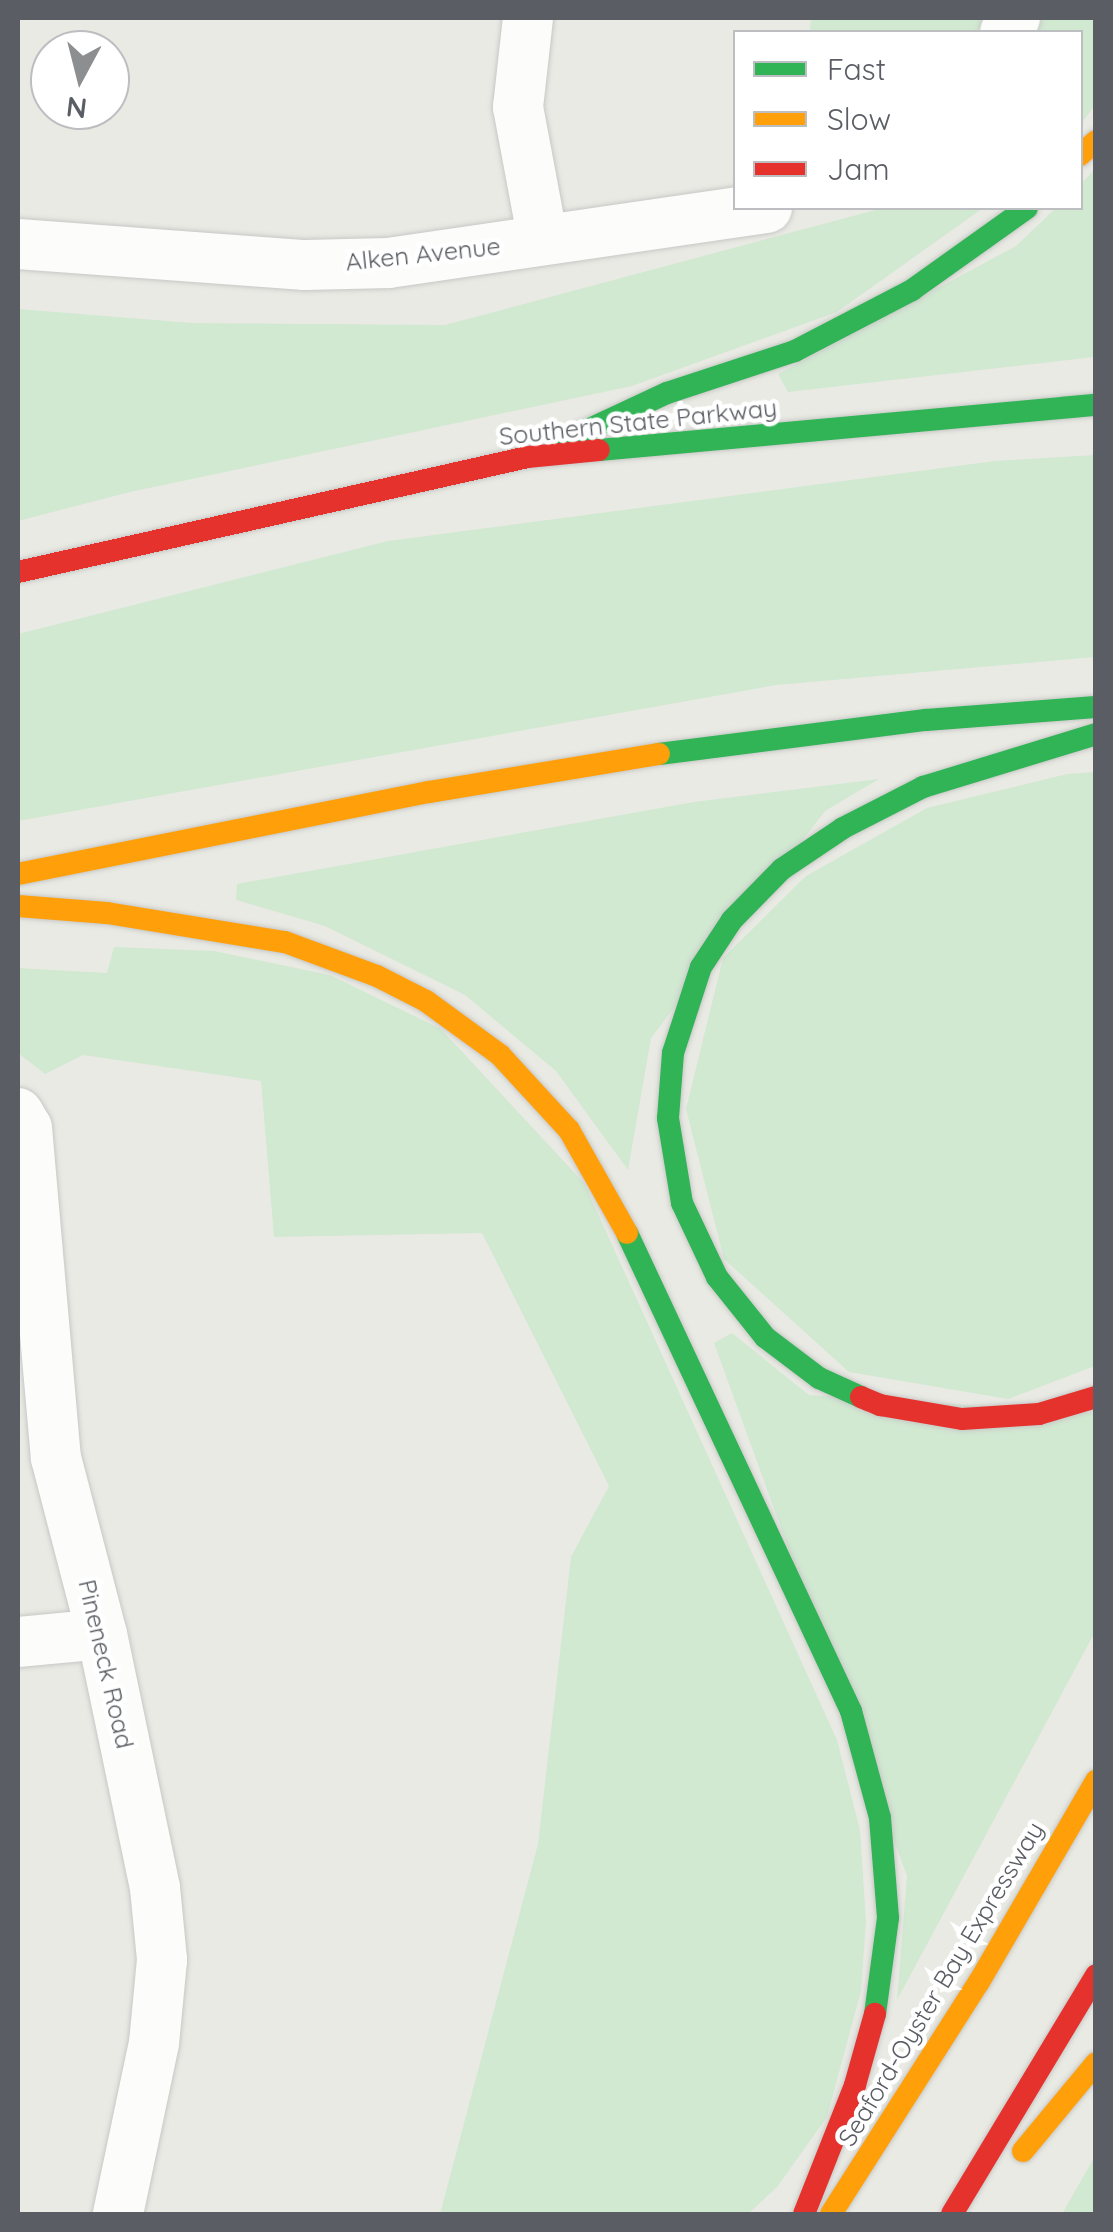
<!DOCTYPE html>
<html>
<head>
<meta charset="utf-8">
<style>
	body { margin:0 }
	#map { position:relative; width:1113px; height:2232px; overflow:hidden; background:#eaeae4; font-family:Quicksand,sans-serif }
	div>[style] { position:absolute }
	.green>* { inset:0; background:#d1e8d1 }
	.roads { filter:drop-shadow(0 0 2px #c7c8c6) drop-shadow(0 0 2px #c7c8c6) }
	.street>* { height:50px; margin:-25px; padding:0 25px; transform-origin:25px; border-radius:25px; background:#fcfcfb }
	.fast>* { height:22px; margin:-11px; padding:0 11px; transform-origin:11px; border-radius:11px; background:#30b455 }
	.slow>* { height:22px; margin:-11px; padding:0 11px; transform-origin:11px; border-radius:11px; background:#ff9f0a }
	.jam>* { height:22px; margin:-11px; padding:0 11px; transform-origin:11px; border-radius:11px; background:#e5322d }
	span { translate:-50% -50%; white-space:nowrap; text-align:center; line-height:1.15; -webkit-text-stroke:9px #fff; paint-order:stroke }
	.street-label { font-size:25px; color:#5a5d63 }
	.frame { position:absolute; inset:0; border:20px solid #5a5d63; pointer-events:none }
	.legend { position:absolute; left:733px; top:30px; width:350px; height:180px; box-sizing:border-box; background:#fff; border:2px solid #bdbec1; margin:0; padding:12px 18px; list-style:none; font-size:30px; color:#5a5d63 }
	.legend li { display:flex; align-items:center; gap:20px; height:50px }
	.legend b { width:50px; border:2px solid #bdbec1 }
	.north { position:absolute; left:30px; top:30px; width:100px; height:100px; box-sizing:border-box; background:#fff; border:2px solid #bdbec1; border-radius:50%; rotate:187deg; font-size:28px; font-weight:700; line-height:40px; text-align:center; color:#5a5d63 }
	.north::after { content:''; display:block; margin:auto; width:35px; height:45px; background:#8c8e90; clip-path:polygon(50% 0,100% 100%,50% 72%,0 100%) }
</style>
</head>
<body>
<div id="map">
	<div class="green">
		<i style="clip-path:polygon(811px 18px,993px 18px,984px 32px,810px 32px)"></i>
		<i style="clip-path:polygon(1040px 18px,1095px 18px,1095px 105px,1081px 124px,1080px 32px,1028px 32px)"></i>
		<i style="clip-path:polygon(1095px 169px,1095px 357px,788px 392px,778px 374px,1016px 246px,1056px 208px,1080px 208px,1081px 184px)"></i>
		<i style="clip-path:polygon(883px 208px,983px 208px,837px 312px,632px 386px,130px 492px,18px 521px,18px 309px,192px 323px,445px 325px)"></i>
		<i style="clip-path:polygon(1095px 455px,1095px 657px,776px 685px,18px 821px,18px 634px,388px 541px,995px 461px)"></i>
		<i style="clip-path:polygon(1095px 772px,1095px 1366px,1008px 1399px,849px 1372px,724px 1259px,686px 1109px,723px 958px,806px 876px,927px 808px,1067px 774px)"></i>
		<i style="clip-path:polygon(879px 779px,825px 811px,651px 1038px,628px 1170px,556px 1071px,465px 995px,325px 926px,236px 900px,237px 884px,694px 802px)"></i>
		<i style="clip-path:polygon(114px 947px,214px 951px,330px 975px,441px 1029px,584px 1183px,837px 1740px,860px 1830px,866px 1922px,861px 1991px,827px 2117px,777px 2187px,748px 2214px,440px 2214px,538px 1844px,571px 1557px,609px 1486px,482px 1233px,274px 1237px,261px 1081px,83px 1055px,45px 1074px,18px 1053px,18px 968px,107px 973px)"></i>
		<i style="clip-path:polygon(732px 1333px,809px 1395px,1095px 1413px,1095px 1632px,897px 2000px,907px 1876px,714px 1343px)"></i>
		<i style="clip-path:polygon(1095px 2156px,1095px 2214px,1062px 2214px)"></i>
	</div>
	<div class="roads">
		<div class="street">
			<i style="left:528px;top:18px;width:90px;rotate:96.4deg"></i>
			<i style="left:518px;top:107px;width:135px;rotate:79.4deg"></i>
			<i style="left:1005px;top:32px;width:17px;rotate:-54deg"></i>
			<i style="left:18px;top:244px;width:288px;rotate:4.2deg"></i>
			<i style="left:305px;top:265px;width:84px;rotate:-1.4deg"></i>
			<i style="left:389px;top:263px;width:382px;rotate:-8.3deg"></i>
			<i style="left:18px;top:1113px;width:17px;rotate:59deg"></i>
			<i style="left:27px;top:1128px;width:331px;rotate:85deg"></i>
			<i style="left:56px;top:1458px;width:182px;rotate:75.4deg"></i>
			<i style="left:102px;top:1634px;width:259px;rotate:78.2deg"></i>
			<i style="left:155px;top:1888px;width:72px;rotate:84.4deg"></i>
			<i style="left:162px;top:1960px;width:83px;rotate:95.5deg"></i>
			<i style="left:154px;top:2043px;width:175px;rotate:101.9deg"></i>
			<i style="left:18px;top:1642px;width:84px;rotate:-5.4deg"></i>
		</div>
		<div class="fast">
			<i style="left:564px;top:441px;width:114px;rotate:-25deg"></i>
			<i style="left:667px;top:393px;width:135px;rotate:-18.2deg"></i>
			<i style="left:795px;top:351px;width:132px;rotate:-27.5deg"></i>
			<i style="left:912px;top:290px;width:141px;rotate:-35.5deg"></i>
			<i style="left:599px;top:450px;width:499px;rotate:-5.2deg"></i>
			<i style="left:659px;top:754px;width:269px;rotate:-7.3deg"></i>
			<i style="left:926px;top:720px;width:170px;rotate:-4.4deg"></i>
			<i style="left:627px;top:1233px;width:528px;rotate:64.89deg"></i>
			<i style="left:851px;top:1711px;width:111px;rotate:74.8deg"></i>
			<i style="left:880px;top:1818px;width:100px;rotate:85.4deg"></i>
			<i style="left:888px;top:1918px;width:97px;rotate:97.7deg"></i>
			<i style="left:861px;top:1397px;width:46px;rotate:-155.7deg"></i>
			<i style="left:819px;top:1378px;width:68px;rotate:-142.8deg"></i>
			<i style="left:765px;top:1337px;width:77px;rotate:-128.7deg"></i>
			<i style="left:717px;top:1277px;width:82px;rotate:-115.3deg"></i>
			<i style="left:682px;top:1203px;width:86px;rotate:-99.4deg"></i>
			<i style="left:668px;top:1118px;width:65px;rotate:-85.6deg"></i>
			<i style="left:673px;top:1053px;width:90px;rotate:-72deg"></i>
			<i style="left:701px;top:967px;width:56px;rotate:-56.6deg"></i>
			<i style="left:732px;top:920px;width:71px;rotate:-45.6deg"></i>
			<i style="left:782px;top:869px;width:73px;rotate:-33.9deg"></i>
			<i style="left:843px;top:828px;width:90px;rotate:-27.1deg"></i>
			<i style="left:923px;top:787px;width:181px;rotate:-17deg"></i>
		</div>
		<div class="slow">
			<i style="left:1080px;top:155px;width:21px;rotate:-41deg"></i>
			<i style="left:18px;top:874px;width:419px;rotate:-11.3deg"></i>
			<i style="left:429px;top:792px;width:233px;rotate:-9.4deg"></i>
			<i style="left:18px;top:906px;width:89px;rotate:4.5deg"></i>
			<i style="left:107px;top:913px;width:180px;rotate:9.3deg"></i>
			<i style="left:285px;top:942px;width:98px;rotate:20.3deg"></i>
			<i style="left:377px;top:976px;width:55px;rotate:27deg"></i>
			<i style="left:426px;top:1001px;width:92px;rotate:36.1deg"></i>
			<i style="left:500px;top:1055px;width:102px;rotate:47.4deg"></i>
			<i style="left:569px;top:1130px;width:118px;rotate:60.6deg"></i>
			<i style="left:1023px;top:2151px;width:114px;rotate:-50.3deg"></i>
			<i style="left:831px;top:2214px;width:275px;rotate:-57.5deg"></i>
			<i style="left:979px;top:1982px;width:233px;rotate:-59.8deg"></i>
		</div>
		<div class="jam">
			<i style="left:18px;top:572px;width:523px;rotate:-12.71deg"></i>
			<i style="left:528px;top:457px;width:71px;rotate:-5.6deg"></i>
			<i style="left:861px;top:1397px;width:21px;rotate:23deg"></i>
			<i style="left:880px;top:1405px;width:83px;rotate:9.7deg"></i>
			<i style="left:962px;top:1419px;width:77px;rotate:-3.7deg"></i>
			<i style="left:1039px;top:1414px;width:59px;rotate:-16.6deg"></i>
			<i style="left:804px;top:2214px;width:139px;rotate:-68.4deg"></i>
			<i style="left:855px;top:2085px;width:74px;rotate:-74.3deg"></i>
			<i style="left:952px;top:2214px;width:279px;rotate:-58.9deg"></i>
		</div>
	</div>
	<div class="street-label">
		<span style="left:423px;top:254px;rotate:-6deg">Alken Avenue</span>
		<span style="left:638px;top:422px;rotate:-6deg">Southern State Parkway</span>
		<span style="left:106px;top:1664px;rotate:77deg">Pineneck Road</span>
		<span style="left:941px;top:1984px;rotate:-59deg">Seaford-Oyster Bay Expressway</span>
	</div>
	<div class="frame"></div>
	<ul class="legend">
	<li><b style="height:12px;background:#30b455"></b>Fast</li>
	<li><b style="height:12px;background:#ff9f0a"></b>Slow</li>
	<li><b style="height:12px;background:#e5322d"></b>Jam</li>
	</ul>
	<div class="north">N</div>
</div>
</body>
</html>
